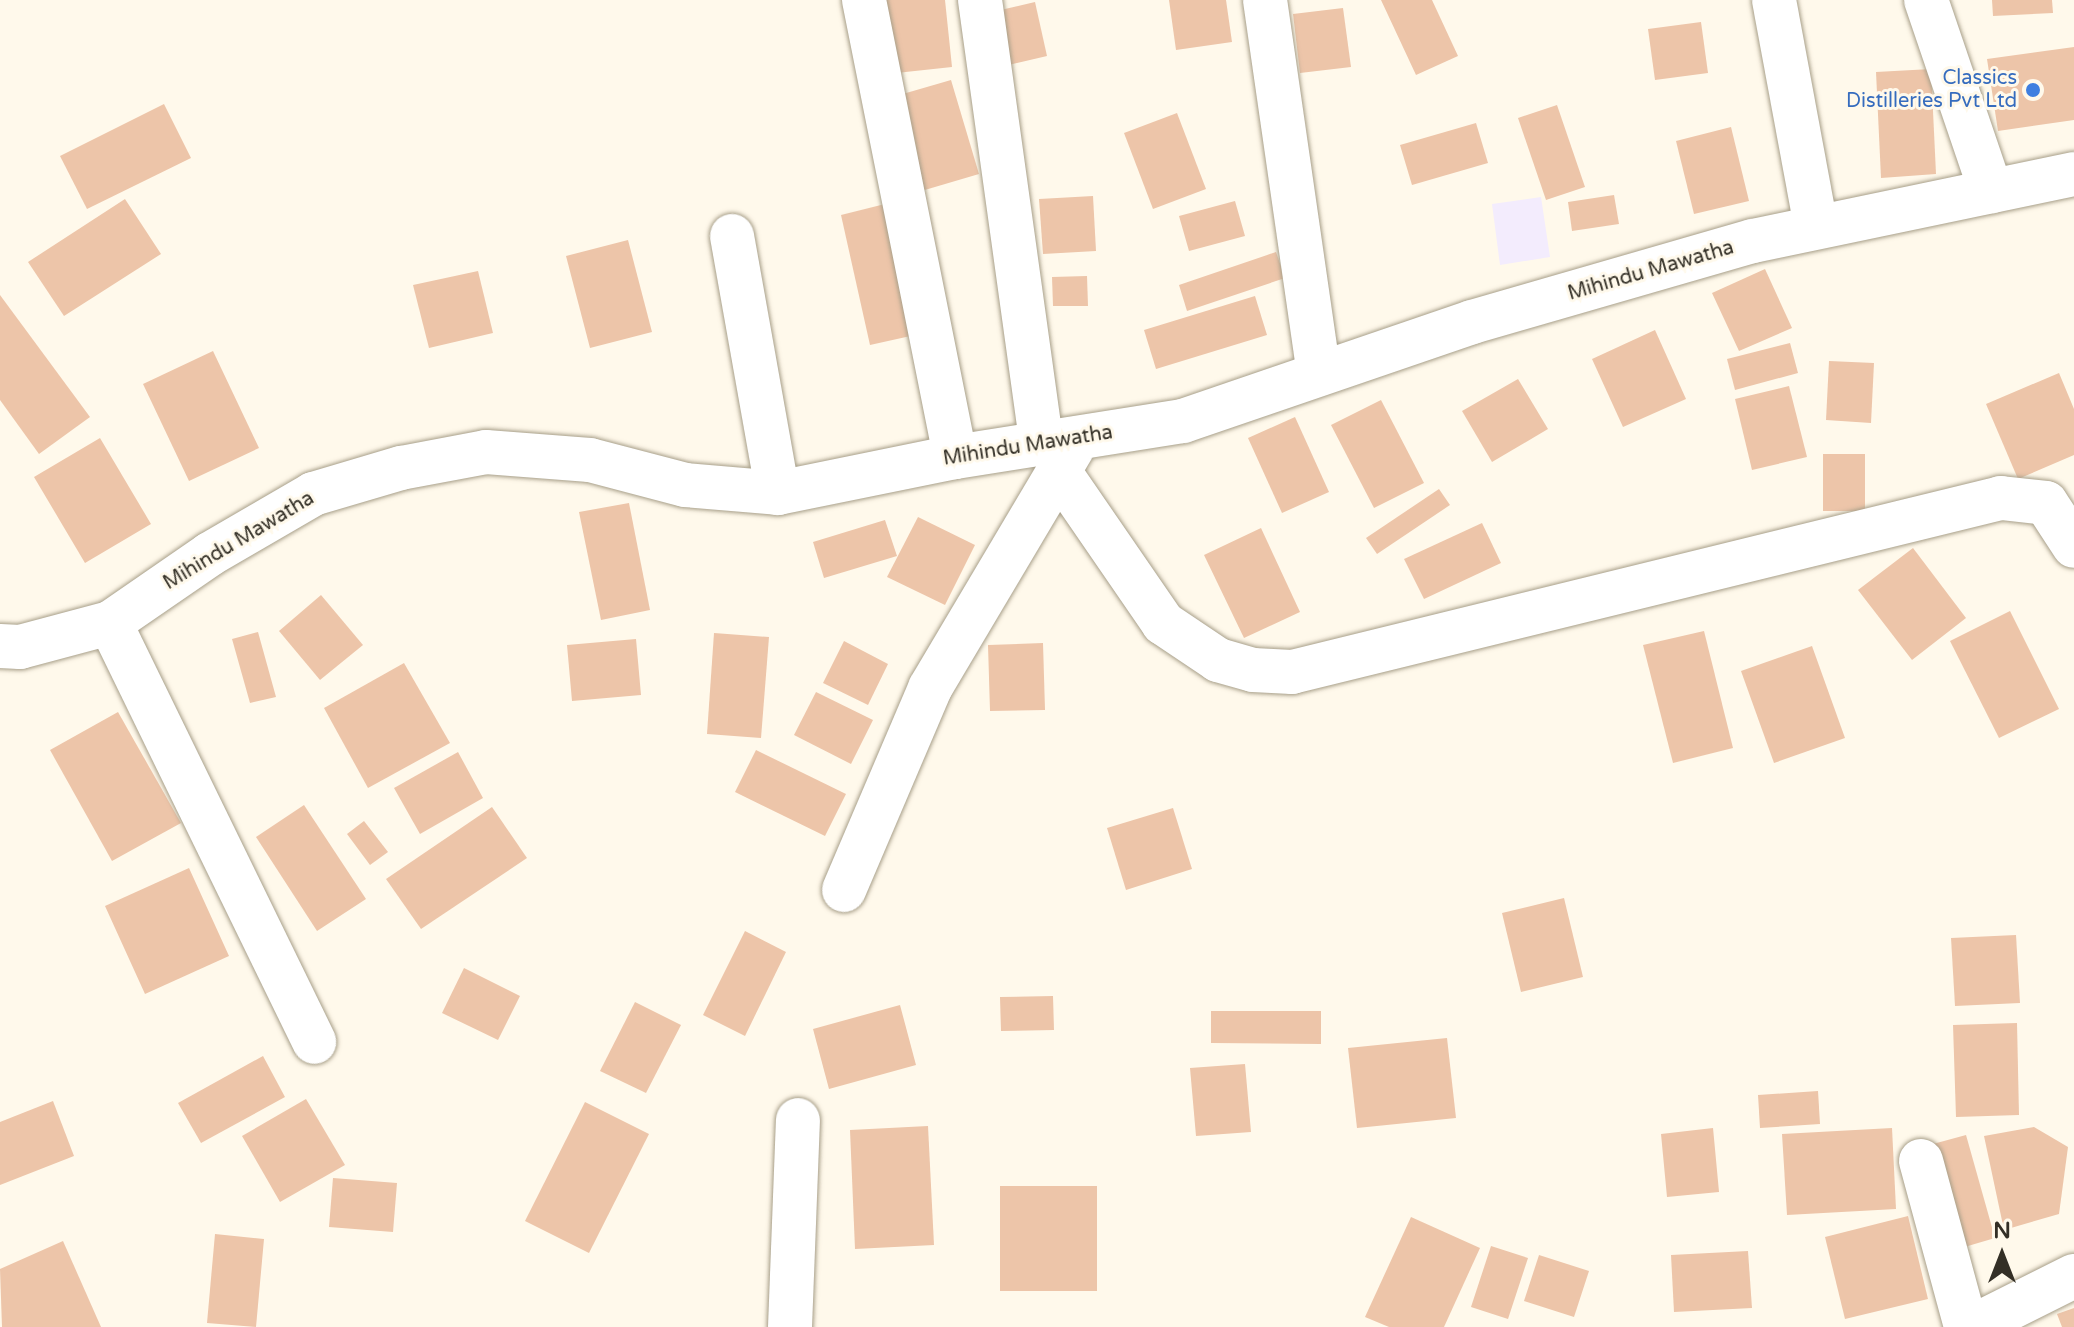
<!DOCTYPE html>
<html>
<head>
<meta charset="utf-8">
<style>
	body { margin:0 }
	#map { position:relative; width:2074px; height:1327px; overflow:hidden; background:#fff9eb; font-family:"Varela Round",sans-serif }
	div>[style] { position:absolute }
	.commercial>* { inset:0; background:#f3ecfd }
	.building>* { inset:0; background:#edc5a9 }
	.roads { filter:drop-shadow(0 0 2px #a89f89) drop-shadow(0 0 2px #a89f89) }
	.minor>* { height:44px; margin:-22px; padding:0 22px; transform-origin:22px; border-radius:22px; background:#fff }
	.dots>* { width:22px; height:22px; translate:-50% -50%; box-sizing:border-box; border:4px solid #fff9eb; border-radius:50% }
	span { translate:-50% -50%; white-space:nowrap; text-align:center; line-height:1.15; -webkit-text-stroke:6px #fff9eb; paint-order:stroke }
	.shop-label { font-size:20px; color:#366cbe }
	.right { translate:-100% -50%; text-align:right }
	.street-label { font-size:20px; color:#332f26 }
	.north { position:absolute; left:1962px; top:1215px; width:80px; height:80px; -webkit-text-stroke:6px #fff9eb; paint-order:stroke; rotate:0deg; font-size:22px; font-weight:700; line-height:32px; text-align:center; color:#332f26 }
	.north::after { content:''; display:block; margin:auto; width:28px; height:36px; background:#332f26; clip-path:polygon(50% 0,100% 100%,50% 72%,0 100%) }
</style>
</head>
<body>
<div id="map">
	<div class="commercial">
		<i style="clip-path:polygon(1541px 197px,1550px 257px,1500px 265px,1492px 204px)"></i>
	</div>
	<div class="building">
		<i style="clip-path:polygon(880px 0,945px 0,952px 67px,887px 74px)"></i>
		<i style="clip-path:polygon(1169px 0,1226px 0,1232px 42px,1176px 50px)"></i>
		<i style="clip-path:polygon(1381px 0,1432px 0,1458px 56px,1416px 75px)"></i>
		<i style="clip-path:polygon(1992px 0,2052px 0,2053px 13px,1993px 16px)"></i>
		<i style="clip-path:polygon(1035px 2px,1047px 56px,1004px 66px,992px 12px)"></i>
		<i style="clip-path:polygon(1343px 8px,1351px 67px,1300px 73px,1293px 14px)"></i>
		<i style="clip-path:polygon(1701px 22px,1708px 73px,1655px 80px,1648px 29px)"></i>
		<i style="clip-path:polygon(2074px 47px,2074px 120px,1998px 131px,1987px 59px)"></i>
		<i style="clip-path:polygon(1931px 69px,1936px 174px,1881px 178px,1876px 72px)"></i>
		<i style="clip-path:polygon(951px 80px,979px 174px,918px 192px,889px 98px)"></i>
		<i style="clip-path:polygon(164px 104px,191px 158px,87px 209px,60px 156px)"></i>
		<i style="clip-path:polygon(1557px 105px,1585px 187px,1546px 200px,1518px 118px)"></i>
		<i style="clip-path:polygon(1177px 113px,1206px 189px,1153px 209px,1124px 133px)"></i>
		<i style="clip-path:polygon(1476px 123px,1488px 163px,1412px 185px,1400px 145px)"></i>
		<i style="clip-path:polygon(1731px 127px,1749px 201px,1694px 214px,1676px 141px)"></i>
		<i style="clip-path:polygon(1614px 195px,1619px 224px,1572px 231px,1568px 202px)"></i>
		<i style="clip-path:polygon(1093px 196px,1096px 251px,1043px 254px,1039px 199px)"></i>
		<i style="clip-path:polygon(125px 199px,161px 254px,64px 316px,28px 262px)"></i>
		<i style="clip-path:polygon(1235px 201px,1245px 236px,1189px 251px,1179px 216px)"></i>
		<i style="clip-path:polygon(885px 204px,915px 335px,870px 345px,841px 215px)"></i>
		<i style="clip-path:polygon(628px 240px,652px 332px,590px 348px,566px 256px)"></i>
		<i style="clip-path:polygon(1276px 252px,1285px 278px,1187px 311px,1179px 285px)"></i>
		<i style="clip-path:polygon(1765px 269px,1792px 328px,1739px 351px,1712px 293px)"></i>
		<i style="clip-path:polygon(478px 271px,493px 333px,429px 348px,413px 285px)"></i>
		<i style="clip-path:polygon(1087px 276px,1088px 306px,1053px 306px,1052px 277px)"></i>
		<i style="clip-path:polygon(0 295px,90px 417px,39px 454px,0 400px)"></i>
		<i style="clip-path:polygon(1255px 296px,1267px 335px,1156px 369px,1144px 330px)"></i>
		<i style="clip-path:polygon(1655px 330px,1686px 399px,1623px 427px,1592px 359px)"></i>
		<i style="clip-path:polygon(1790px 343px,1798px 373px,1735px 390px,1727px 359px)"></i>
		<i style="clip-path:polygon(213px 351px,259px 448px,189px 481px,143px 384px)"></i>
		<i style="clip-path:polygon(1829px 361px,1874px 363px,1871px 423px,1826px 420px)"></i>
		<i style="clip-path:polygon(2059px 373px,2074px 409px,2074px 455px,2018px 479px,1986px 404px)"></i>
		<i style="clip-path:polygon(1518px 379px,1548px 429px,1492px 462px,1462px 411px)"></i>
		<i style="clip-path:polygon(1789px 386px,1807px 457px,1752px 470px,1735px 399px)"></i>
		<i style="clip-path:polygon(1381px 400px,1424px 483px,1374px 508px,1331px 425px)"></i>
		<i style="clip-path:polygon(1295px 417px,1329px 492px,1282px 513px,1248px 438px)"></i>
		<i style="clip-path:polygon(100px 438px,151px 524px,85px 563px,34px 477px)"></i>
		<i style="clip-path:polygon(1823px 454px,1865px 454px,1865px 511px,1823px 511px)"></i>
		<i style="clip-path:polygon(1439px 489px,1450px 505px,1377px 554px,1366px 538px)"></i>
		<i style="clip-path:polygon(629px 503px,650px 610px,601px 620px,579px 512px)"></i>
		<i style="clip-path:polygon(918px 517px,975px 545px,945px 605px,887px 577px)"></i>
		<i style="clip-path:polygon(885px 520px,897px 556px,824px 578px,813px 542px)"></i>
		<i style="clip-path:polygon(1482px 523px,1501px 563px,1424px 599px,1404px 559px)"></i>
		<i style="clip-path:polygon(1261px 528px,1300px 612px,1244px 638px,1204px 555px)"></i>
		<i style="clip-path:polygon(1913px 548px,1966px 618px,1912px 660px,1858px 590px)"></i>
		<i style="clip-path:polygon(321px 595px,363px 645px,320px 680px,279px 631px)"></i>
		<i style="clip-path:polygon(2010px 611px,2059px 709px,1999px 738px,1950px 641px)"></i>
		<i style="clip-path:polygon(1704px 631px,1733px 748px,1673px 763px,1643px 645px)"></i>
		<i style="clip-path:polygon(258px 632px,276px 697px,250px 703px,232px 639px)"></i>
		<i style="clip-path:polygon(714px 633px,769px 637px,761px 738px,707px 734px)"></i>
		<i style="clip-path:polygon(636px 639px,641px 695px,572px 701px,567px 645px)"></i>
		<i style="clip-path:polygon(844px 641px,888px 664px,868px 705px,823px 683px)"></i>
		<i style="clip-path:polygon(1043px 643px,1045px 710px,990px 711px,988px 645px)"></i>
		<i style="clip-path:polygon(1812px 646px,1845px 738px,1774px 763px,1741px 671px)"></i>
		<i style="clip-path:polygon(404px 663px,450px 743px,368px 788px,324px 708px)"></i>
		<i style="clip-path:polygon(816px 692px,873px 720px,851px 764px,794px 735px)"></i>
		<i style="clip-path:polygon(118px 712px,181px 823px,112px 861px,50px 750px)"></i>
		<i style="clip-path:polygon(756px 750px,846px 794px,825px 836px,735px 792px)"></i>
		<i style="clip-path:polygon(458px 752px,483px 798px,420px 834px,394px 788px)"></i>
		<i style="clip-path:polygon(304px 805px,366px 899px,317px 931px,256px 837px)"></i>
		<i style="clip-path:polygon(492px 807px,527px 858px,421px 929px,386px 879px)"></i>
		<i style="clip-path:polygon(1173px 808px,1192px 869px,1126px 890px,1107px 828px)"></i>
		<i style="clip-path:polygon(364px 821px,388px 852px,370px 865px,347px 834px)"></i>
		<i style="clip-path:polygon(189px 868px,229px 956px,145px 994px,105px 906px)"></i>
		<i style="clip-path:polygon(1564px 898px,1583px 977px,1521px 992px,1502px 913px)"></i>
		<i style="clip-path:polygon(745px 931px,786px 952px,745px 1036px,703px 1015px)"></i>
		<i style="clip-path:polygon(2016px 935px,2020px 1003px,1955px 1006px,1951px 938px)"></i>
		<i style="clip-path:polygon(464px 968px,520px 996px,498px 1040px,442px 1013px)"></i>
		<i style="clip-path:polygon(1053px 996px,1054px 1030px,1001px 1031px,1000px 997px)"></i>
		<i style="clip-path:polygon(635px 1002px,681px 1025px,646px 1093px,600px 1071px)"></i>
		<i style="clip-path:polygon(900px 1005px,916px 1065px,829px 1089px,813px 1029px)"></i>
		<i style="clip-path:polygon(1211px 1011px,1321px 1011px,1321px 1044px,1211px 1043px)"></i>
		<i style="clip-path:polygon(2017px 1023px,2019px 1115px,1956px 1117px,1953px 1025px)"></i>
		<i style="clip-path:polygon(1447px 1038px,1456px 1118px,1357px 1128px,1348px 1048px)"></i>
		<i style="clip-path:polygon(263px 1056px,285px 1097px,201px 1143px,178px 1103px)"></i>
		<i style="clip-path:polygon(1245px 1064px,1251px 1132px,1196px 1136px,1190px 1068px)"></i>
		<i style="clip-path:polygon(1818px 1091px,1820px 1124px,1760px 1128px,1758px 1095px)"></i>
		<i style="clip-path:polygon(306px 1099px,345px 1165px,280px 1202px,242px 1136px)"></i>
		<i style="clip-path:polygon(53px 1101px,74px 1156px,0 1185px,0 1122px)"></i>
		<i style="clip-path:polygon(585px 1102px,649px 1134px,589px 1253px,525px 1221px)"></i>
		<i style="clip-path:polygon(928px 1126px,934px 1245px,855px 1249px,850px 1130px)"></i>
		<i style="clip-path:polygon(2034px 1127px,2068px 1147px,2059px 1214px,2004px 1230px,1984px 1136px)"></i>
		<i style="clip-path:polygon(1713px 1128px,1719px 1192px,1667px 1197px,1661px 1134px)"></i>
		<i style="clip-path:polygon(1892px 1128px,1896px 1209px,1787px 1215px,1782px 1134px)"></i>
		<i style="clip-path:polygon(1966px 1135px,1995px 1238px,1951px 1251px,1922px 1147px)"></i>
		<i style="clip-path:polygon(333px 1178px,397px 1183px,393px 1232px,329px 1227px)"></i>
		<i style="clip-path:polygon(1000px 1186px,1097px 1186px,1097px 1291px,1000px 1291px)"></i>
		<i style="clip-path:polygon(1908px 1216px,1928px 1299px,1845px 1319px,1825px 1237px)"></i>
		<i style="clip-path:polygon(1411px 1217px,1480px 1248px,1444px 1327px,1389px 1327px,1365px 1317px)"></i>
		<i style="clip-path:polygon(215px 1234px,264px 1239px,256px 1327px,207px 1323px)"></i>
		<i style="clip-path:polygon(63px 1241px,101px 1327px,2px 1327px,0 1269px)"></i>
		<i style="clip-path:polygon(1491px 1246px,1528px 1258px,1508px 1319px,1471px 1307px)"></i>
		<i style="clip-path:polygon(1748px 1251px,1752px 1308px,1674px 1312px,1671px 1255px)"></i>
		<i style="clip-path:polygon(1539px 1255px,1589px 1271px,1574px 1317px,1524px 1301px)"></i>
		<i style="clip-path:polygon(2074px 1308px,2074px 1327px,2062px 1327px,2057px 1314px)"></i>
	</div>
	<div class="roads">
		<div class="minor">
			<i style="left:864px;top:0;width:466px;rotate:78.7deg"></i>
			<i style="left:980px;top:0;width:448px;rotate:82.1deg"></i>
			<i style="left:1265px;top:0;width:377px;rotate:81.8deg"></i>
			<i style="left:1774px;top:0;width:230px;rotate:79.5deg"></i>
			<i style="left:1926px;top:0;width:202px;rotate:71.2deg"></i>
			<i style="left:732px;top:236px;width:261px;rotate:79.9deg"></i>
			<i style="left:1058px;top:470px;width:186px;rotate:55.5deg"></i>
			<i style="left:1163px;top:623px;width:66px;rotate:33.9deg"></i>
			<i style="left:1218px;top:660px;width:36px;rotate:16deg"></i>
			<i style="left:1253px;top:670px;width:39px;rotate:3deg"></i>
			<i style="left:1292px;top:672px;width:730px;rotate:-13.79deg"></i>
			<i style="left:2001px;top:498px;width:45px;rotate:6.3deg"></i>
			<i style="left:2046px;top:503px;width:51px;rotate:56.9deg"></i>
			<i style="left:110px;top:623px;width:466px;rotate:64deg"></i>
			<i style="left:0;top:646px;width:20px;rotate:3deg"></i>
			<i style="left:20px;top:647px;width:93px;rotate:-14.9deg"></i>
			<i style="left:110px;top:623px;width:121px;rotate:-34.6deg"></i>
			<i style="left:210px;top:554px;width:119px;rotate:-30.2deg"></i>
			<i style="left:313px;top:494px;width:92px;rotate:-16.5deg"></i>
			<i style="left:401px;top:468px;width:86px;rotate:-10.7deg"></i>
			<i style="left:486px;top:452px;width:104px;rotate:4.4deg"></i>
			<i style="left:590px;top:460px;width:98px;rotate:14.7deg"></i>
			<i style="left:685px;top:485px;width:93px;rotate:4.9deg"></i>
			<i style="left:778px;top:493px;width:181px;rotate:-11.5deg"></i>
			<i style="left:955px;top:457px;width:231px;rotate:-9deg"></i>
			<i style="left:1183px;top:421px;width:305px;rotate:-18.9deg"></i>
			<i style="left:1472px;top:322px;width:292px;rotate:-16.1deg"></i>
			<i style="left:1753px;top:241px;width:328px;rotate:-11.8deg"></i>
			<i style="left:844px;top:890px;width:220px;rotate:-66.9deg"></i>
			<i style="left:930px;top:688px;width:278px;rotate:-59.3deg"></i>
			<i style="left:1921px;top:1161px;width:172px;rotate:74.8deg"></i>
			<i style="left:790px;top:1327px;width:207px;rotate:-87.8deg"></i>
			<i style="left:1972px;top:1327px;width:114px;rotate:-26.6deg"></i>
		</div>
	</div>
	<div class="dots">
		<i style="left:2033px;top:90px;background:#3f7fe0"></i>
	</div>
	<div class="shop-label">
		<span class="right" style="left:2017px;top:90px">Classics<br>Distilleries Pvt Ltd</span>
	</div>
	<div class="street-label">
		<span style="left:1651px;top:271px;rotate:-16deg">Mihindu Mawatha</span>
		<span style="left:1028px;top:446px;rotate:-9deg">Mihindu Mawatha</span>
		<span style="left:239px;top:541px;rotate:-31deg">Mihindu Mawatha</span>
	</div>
	<div class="north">N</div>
</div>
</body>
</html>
